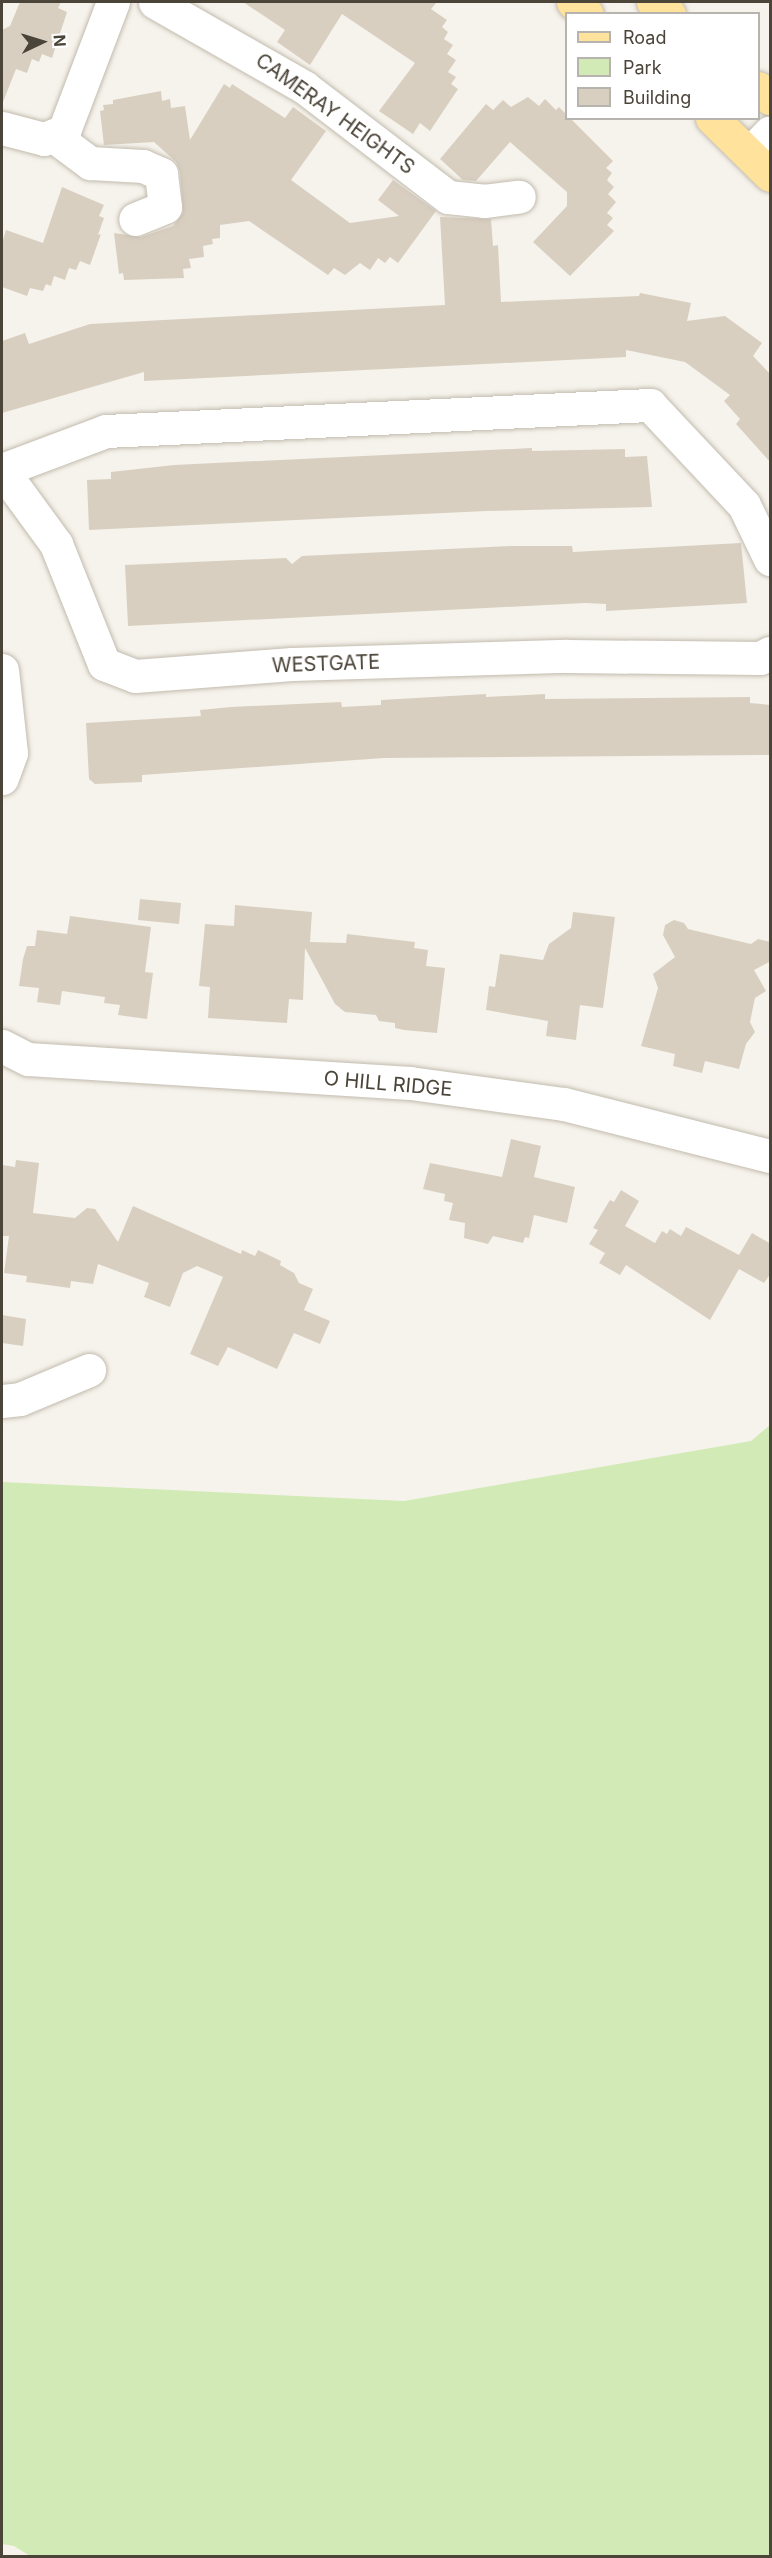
<!DOCTYPE html>
<html>
<head>
<meta charset="utf-8">
<style>
	body { margin:0 }
	#map { position:relative; width:772px; height:2558px; overflow:hidden; background:#f6f3ec; font-family:Inter,sans-serif }
	div>[style] { position:absolute }
	.green>* { inset:0; background:#d2eab5 }
	.building>* { inset:0; background:#d8cfc1 }
	.roads { filter:drop-shadow(0 0 2px #c2bbae) drop-shadow(0 0 2px #c2bbae) }
	.minor>* { height:33px; margin:-16.5px; padding:0 16.5px; transform-origin:16.5px; border-radius:16.5px; background:#fff }
	.major>* { height:33px; margin:-16.5px; padding:0 16.5px; transform-origin:16.5px; border-radius:16.5px; background:#ffe39c }
	span { translate:-50% -50%; white-space:nowrap; text-align:center; line-height:1.15; -webkit-text-stroke:4.5px #fff; paint-order:stroke }
	.street-label { font-size:20px; color:#4b4439 }
	.frame { position:absolute; inset:0; border:3px solid #4b4439; pointer-events:none }
	.legend { position:absolute; left:565px; top:12px; width:195px; height:108px; box-sizing:border-box; background:#fff; border:2px solid #b7b4b0; margin:0; padding:8px 10px; list-style:none; font-size:18px; color:#4b4439 }
	.legend li { display:flex; align-items:center; gap:12px; height:30px }
	.legend b { width:30px; border:2px solid #b7b4b0 }
	.north { position:absolute; left:12px; top:12px; width:60px; height:60px; -webkit-text-stroke:4px #fff; paint-order:stroke; rotate:86deg; font-size:16px; font-weight:700; line-height:24px; text-align:center; color:#4b4439 }
	.north::after { content:''; display:block; margin:auto; width:21px; height:27px; background:#4b4439; clip-path:polygon(50% 0,100% 100%,50% 72%,0 100%) }
</style>
</head>
<body>
<div id="map">
	<div class="green">
		<i style="clip-path:polygon(770px 1425px,770px 2556px,30px 2556px,14px 2546px,2px 2544px,2px 1482px,404px 1501px,751px 1441px)"></i>
	</div>
	<div class="building">
		<i style="clip-path:polygon(20px 2px,61px 2px,58px 8px,67px 12px,52px 58px,42px 54px,39px 62px,32px 59px,27px 73px,16px 69px,3px 102px,2px 30px,10px 26px)"></i>
		<i style="clip-path:polygon(243px 2px,437px 2px,431px 9px,447px 20px,442px 27px,448px 32px,444px 39px,453px 45px,447px 54px,456px 60px,448px 72px,456px 77px,451px 84px,458px 89px,430px 131px,420px 123px,413px 134px,379px 111px,415px 63px,342px 14px,310px 65px,277px 42px,285px 30px)"></i>
		<i style="clip-path:polygon(224px 84px,230px 88px,232px 84px,285px 118px,293px 107px,326px 131px,291px 180px,350px 223px,399px 216px,378px 200px,393px 180px,436px 211px,398px 263px,390px 257px,385px 263px,378px 258px,370px 270px,360px 263px,345px 275px,334px 268px,328px 275px,249px 221px,220px 225px,220px 238px,212px 239px,213px 244px,203px 246px,204px 257px,189px 259px,191px 268px,183px 269px,184px 278px,124px 280px,123px 273px,119px 274px,114px 233px,141px 237px,173px 226px,183px 212px,180px 172px,176px 162px,154px 142px,104px 145px,100px 111px,104px 110px,103px 105px,113px 104px,113px 100px,161px 91px,162px 101px,170px 99px,171px 108px,185px 106px,190px 140px)"></i>
		<i style="clip-path:polygon(528px 97px,539px 106px,545px 99px,556px 110px,559px 107px,613px 161px,606px 168px,612px 173px,607px 180px,614px 187px,608px 194px,616px 202px,607px 213px,613px 218px,607px 225px,614px 231px,570px 276px,533px 242px,567px 206px,567px 192px,535px 164px,510px 142px,476px 181px,463px 180px,440px 159px,486px 104px,493px 110px,503px 100px,511px 107px)"></i>
		<i style="clip-path:polygon(62px 187px,104px 205px,99px 216px,104px 218px,98px 235px,101px 234px,90px 265px,80px 261px,76px 270px,69px 268px,65px 280px,54px 276px,51px 286px,46px 284px,43px 291px,30px 288px,27px 296px,2px 287px,2px 243px,6px 230px,43px 243px)"></i>
		<i style="clip-path:polygon(440px 217px,491px 219px,493px 246px,498px 245px,501px 302px,639px 296px,640px 293px,691px 303px,687px 321px,725px 316px,762px 343px,753px 356px,771px 375px,771px 463px,736px 424px,740px 419px,724px 401px,730px 395px,685px 362px,626px 350px,626px 357px,144px 381px,144px 372px,2px 413px,2px 341px,25px 333px,29px 344px,90px 324px,445px 305px)"></i>
		<i style="clip-path:polygon(532px 448px,532px 451px,625px 449px,625px 457px,647px 456px,652px 507px,486px 511px,89px 530px,87px 480px,111px 479px,111px 472px,174px 465px)"></i>
		<i style="clip-path:polygon(741px 543px,747px 603px,606px 611px,606px 604px,585px 603px,128px 626px,125px 565px,286px 558px,292px 564px,302px 556px,511px 546px,572px 546px,573px 552px)"></i>
		<i style="clip-path:polygon(486px 694px,486px 697px,545px 694px,545px 699px,750px 697px,750px 703px,771px 705px,771px 755px,384px 758px,142px 775px,142px 782px,95px 784px,89px 779px,86px 723px,201px 716px,200px 710px,231px 707px,341px 702px,342px 707px,381px 705px,381px 700px)"></i>
		<i style="clip-path:polygon(140px 899px,181px 903px,179px 924px,138px 920px)"></i>
		<i style="clip-path:polygon(235px 905px,312px 912px,310px 942px,346px 943px,347px 934px,415px 942px,414px 948px,428px 950px,426px 966px,445px 968px,437px 1033px,404px 1030px,395px 1028px,395px 1023px,379px 1021px,376px 1015px,345px 1012px,335px 1004px,305px 948px,303px 1000px,289px 999px,287px 1023px,208px 1018px,210px 987px,199px 986px,205px 924px,234px 926px)"></i>
		<i style="clip-path:polygon(573px 912px,615px 917px,603px 1008px,580px 1005px,576px 1040px,546px 1036px,548px 1021px,486px 1010px,489px 986px,495px 987px,500px 954px,543px 960px,549px 944px,571px 928px)"></i>
		<i style="clip-path:polygon(70px 916px,151px 927px,145px 972px,153px 973px,147px 1019px,118px 1015px,120px 1005px,104px 1003px,105px 997px,62px 991px,60px 1005px,37px 1002px,39px 988px,19px 986px,23px 959px,27px 946px,35px 946px,37px 930px,67px 934px)"></i>
		<i style="clip-path:polygon(674px 920px,684px 923px,688px 929px,751px 944px,758px 939px,771px 942px,771px 961px,754px 970px,766px 991px,755px 998px,750px 1022px,755px 1032px,746px 1044px,739px 1069px,705px 1061px,702px 1073px,673px 1066px,675px 1054px,641px 1046px,658px 988px,653px 974px,675px 957px,663px 935px,665px 925px)"></i>
		<i style="clip-path:polygon(511px 1139px,541px 1146px,534px 1177px,575px 1187px,567px 1223px,534px 1215px,529px 1238px,525px 1237px,523px 1243px,493px 1236px,488px 1244px,464px 1238px,465px 1223px,449px 1220px,453px 1203px,444px 1201px,445px 1194px,423px 1189px,430px 1163px,502px 1177px)"></i>
		<i style="clip-path:polygon(16px 1160px,39px 1163px,33px 1213px,75px 1218px,87px 1208px,95px 1209px,118px 1242px,133px 1206px,241px 1254px,242px 1250px,255px 1256px,258px 1250px,281px 1261px,280px 1265px,294px 1273px,299px 1283px,313px 1289px,304px 1310px,330px 1321px,320px 1344px,294px 1333px,277px 1369px,228px 1347px,218px 1366px,190px 1354px,223px 1277px,197px 1266px,183px 1273px,170px 1307px,144px 1297px,149px 1283px,98px 1264px,93px 1284px,71px 1281px,70px 1288px,26px 1282px,27px 1276px,4px 1273px,9px 1236px,2px 1236px,2px 1165px,15px 1167px)"></i>
		<i style="clip-path:polygon(621px 1190px,639px 1201px,625px 1226px,655px 1243px,662px 1231px,667px 1234px,670px 1229px,681px 1236px,686px 1227px,739px 1255px,752px 1233px,771px 1244px,771px 1273px,764px 1283px,739px 1269px,710px 1320px,626px 1265px,620px 1275px,599px 1263px,605px 1253px,589px 1244px,598px 1230px,593px 1228px,610px 1200px,614px 1202px)"></i>
		<i style="clip-path:polygon(2px 1315px,26px 1319px,23px 1346px,2px 1343px)"></i>
	</div>
	<div class="roads">
		<div class="minor">
			<i style="left:155px;top:2px;width:172px;rotate:29.7deg"></i>
			<i style="left:304px;top:87px;width:181px;rotate:37.4deg"></i>
			<i style="left:448px;top:197px;width:36px;rotate:6deg"></i>
			<i style="left:484px;top:201px;width:35px;rotate:-7deg"></i>
			<i style="left:2px;top:128px;width:43px;rotate:14.7deg"></i>
			<i style="left:44px;top:139px;width:22px;rotate:-22deg"></i>
			<i style="left:64px;top:131px;width:138px;rotate:-69.2deg"></i>
			<i style="left:55px;top:137px;width:44px;rotate:36.6deg"></i>
			<i style="left:90px;top:163px;width:53px;rotate:3.2deg"></i>
			<i style="left:143px;top:166px;width:20px;rotate:24deg"></i>
			<i style="left:161px;top:174px;width:33px;rotate:83deg"></i>
			<i style="left:165px;top:207px;width:32px;rotate:158deg"></i>
			<i style="left:749px;top:154px;width:30px;rotate:-46deg"></i>
			<i style="left:2px;top:470px;width:92px;rotate:53.9deg"></i>
			<i style="left:56px;top:544px;width:129px;rotate:68.2deg"></i>
			<i style="left:104px;top:664px;width:33px;rotate:21deg"></i>
			<i style="left:135px;top:676px;width:157px;rotate:-4.4deg"></i>
			<i style="left:292px;top:664px;width:275px;rotate:-1.7deg"></i>
			<i style="left:567px;top:656px;width:193px;rotate:0.6deg"></i>
			<i style="left:760px;top:658px;width:11px;rotate:-27deg"></i>
			<i style="left:2px;top:470px;width:111px;rotate:-20.6deg"></i>
			<i style="left:106px;top:431px;width:545px;rotate:-2.74deg"></i>
			<i style="left:650px;top:405px;width:137px;rotate:46.8deg"></i>
			<i style="left:744px;top:505px;width:60px;rotate:64.3deg"></i>
			<i style="left:2px;top:670px;width:83px;rotate:83.8deg"></i>
			<i style="left:11px;top:753px;width:27px;rotate:110deg"></i>
			<i style="left:2px;top:1046px;width:29px;rotate:27deg"></i>
			<i style="left:28px;top:1059px;width:383px;rotate:3.6deg"></i>
			<i style="left:410px;top:1083px;width:155px;rotate:7.8deg"></i>
			<i style="left:564px;top:1104px;width:212px;rotate:14.2deg"></i>
			<i style="left:2px;top:1401px;width:18px;rotate:-6deg"></i>
			<i style="left:20px;top:1399px;width:75px;rotate:-22.8deg"></i>
		</div>
		<div class="major">
			<i style="left:573px;top:2px;width:18px;rotate:41deg"></i>
			<i style="left:653px;top:2px;width:20px;rotate:37deg"></i>
			<i style="left:758px;top:88px;width:16px;rotate:40deg"></i>
			<i style="left:712px;top:118px;width:81px;rotate:44.5deg"></i>
		</div>
	</div>
	<div class="street-label">
		<span style="left:335px;top:114px;rotate:36deg">CAMERAY HEIGHTS</span>
		<span style="left:326px;top:664px;rotate:-2deg">WESTGATE</span>
		<span style="left:388px;top:1084px;rotate:5deg">O HILL RIDGE</span>
	</div>
	<div class="frame"></div>
	<ul class="legend">
	<li><b style="height:8px;background:#ffe39c"></b>Road</li>
	<li><b style="height:16px;background:#d2eab5"></b>Park</li>
	<li><b style="height:16px;background:#d8cfc1"></b>Building</li>
	</ul>
	<div class="north">N</div>
</div>
</body>
</html>
